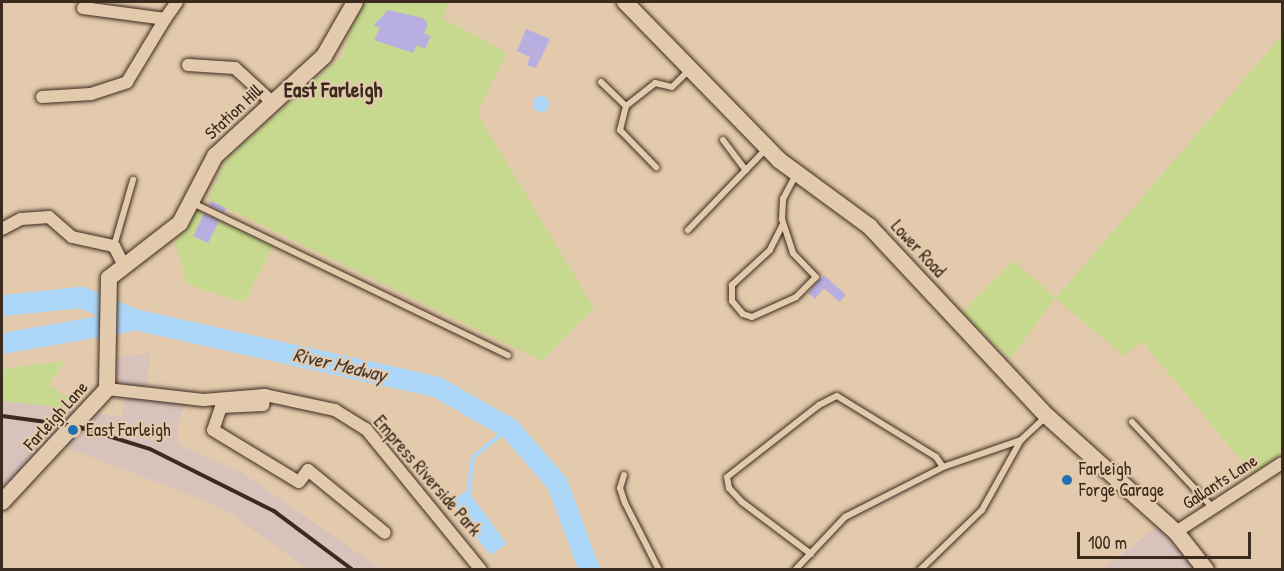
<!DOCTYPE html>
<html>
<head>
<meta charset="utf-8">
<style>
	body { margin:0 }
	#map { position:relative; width:1284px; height:571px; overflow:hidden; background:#e4caac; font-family:"Patrick Hand",sans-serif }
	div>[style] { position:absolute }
	.built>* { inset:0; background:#d7c2bc }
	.green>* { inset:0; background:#c7d98e }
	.water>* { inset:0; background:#add7f8 }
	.round { border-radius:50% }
	.stream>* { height:4px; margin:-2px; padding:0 2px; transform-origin:2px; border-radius:2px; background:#add7f8 }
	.river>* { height:21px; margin:-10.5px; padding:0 10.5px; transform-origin:10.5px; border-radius:10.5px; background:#add7f8 }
	.building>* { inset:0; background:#b8afe0 }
	.roads { filter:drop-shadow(0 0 2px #3b2a1e) drop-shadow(0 0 2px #3b2a1e) }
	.lane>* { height:6px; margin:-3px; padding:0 3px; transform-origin:3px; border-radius:3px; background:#e4caac }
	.street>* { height:12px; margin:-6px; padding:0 6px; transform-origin:6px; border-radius:6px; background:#e4caac }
	.secondary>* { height:16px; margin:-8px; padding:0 8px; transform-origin:8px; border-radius:8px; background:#e4caac }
	.rail>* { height:4px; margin:-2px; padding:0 2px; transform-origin:2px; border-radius:2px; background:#3b2a1e }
	.dots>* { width:16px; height:16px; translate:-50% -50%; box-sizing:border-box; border:3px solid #e4caac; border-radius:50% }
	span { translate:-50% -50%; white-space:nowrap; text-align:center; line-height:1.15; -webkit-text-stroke:4.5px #e4caac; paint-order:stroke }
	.street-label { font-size:18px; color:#3b2a1e }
	.poi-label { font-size:18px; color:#3b2a1e }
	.left { translate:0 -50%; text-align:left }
	.water-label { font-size:20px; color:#463b34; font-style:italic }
	.quarter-label { font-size:21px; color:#3b2a1e; font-weight:700 }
	.frame { position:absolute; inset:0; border:3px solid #3b2a1e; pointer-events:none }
	.scale { position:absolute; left:1077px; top:532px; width:174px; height:27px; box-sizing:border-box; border:3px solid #3b2a1e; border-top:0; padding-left:8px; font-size:18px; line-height:21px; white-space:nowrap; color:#3b2a1e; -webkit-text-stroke:4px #e4caac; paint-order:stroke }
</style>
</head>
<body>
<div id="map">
	<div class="built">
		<i style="clip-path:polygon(150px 353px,146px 395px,186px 401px,177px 427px,178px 445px,241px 472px,381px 569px,308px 569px,221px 507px,65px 447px,96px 413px,122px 416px,124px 398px,112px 358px)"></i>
		<i style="clip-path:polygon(2px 383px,49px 386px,71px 399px,76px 414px,2px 488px)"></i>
		<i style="clip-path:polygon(1158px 526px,1194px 569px,1102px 570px)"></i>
	</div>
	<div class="green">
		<i style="clip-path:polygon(359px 2px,449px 2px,443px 19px,507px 52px,477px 113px,594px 308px,542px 361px,208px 199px,227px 158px,343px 55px)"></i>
		<i style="clip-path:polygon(1282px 35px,1282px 453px,1253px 475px,1142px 341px,1124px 356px,1055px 298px,1010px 359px,961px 313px,1013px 261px,1056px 298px)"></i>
		<i style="clip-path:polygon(evenodd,193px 208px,273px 246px,244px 303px,187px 284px,175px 244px,193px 208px,218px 223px,208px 243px,193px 236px,218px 223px)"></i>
		<i style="clip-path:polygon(64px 361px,49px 386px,71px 399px,64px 408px,2px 401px,2px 369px)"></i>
	</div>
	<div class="water">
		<i class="round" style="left:533px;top:96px;width:16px;height:16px"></i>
		<i style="clip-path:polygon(467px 490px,507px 544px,490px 555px,450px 503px)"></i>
	</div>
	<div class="stream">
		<i style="left:468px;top:498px;width:41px;rotate:-83deg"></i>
		<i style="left:473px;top:457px;width:46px;rotate:-38.9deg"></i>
	</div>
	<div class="river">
		<i style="left:2px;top:305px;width:79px;rotate:-5.8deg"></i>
		<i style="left:81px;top:297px;width:57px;rotate:22.5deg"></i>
		<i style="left:134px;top:319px;width:311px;rotate:12.6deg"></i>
		<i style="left:437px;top:387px;width:83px;rotate:29.7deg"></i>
		<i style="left:509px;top:428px;width:73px;rotate:48.9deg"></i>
		<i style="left:557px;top:483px;width:93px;rotate:69.8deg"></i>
		<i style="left:2px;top:343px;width:128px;rotate:-9.9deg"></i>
	</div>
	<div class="building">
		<i style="clip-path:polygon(388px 10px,423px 18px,428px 24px,424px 33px,431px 36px,425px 49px,417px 45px,413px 53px,374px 40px,380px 28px,374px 25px)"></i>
		<i style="clip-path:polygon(526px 29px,550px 39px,536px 68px,527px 65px,530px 57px,517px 51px)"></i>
		<i style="clip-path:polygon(211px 201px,226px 208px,224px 212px,209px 205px)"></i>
		<i style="clip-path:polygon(204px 214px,219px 221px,208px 243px,193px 236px)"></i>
		<i style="clip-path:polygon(824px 275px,846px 295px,839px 302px,824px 288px,815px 299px,808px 293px)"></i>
	</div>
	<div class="roads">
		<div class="lane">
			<i style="left:601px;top:82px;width:35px;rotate:44deg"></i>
			<i style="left:626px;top:106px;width:37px;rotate:-38deg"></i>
			<i style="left:655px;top:83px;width:17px;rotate:13deg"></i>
			<i style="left:672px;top:87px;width:24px;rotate:-45deg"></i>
			<i style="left:626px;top:106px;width:25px;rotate:104deg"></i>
			<i style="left:620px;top:130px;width:52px;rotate:45.8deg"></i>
			<i style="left:723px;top:140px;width:38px;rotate:53deg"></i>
			<i style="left:193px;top:203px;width:350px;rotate:25.8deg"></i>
			<i style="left:783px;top:224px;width:29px;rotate:117deg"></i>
			<i style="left:770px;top:250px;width:52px;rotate:137.4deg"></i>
			<i style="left:732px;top:285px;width:16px;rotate:90deg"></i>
			<i style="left:732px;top:301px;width:17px;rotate:50deg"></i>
			<i style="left:743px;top:314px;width:9px;rotate:18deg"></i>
			<i style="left:752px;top:317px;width:48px;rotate:-24.4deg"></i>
			<i style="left:796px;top:297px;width:28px;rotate:-45deg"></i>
			<i style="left:816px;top:277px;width:33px;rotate:-134deg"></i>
			<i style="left:793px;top:253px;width:36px;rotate:-108deg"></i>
			<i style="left:782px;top:219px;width:20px;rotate:-87deg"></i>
			<i style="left:783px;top:199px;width:27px;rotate:-62deg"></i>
			<i style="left:688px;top:230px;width:112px;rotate:-46.1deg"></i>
			<i style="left:114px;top:246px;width:69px;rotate:-73.9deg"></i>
			<i style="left:1132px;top:422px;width:118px;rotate:46.7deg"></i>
			<i style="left:624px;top:475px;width:14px;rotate:107deg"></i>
			<i style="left:620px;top:488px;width:16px;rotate:72deg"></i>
			<i style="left:625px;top:503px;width:75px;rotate:63.1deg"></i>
			<i style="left:811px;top:554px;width:86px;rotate:-143deg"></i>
			<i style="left:742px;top:502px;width:19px;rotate:-133deg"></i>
			<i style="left:729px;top:488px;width:11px;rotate:-100deg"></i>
			<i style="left:727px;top:477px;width:117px;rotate:-38deg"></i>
			<i style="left:819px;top:405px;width:20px;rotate:-27deg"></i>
			<i style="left:837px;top:396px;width:116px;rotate:31.6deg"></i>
			<i style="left:936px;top:457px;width:12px;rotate:55deg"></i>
			<i style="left:795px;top:570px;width:73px;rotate:-46.7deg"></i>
			<i style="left:845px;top:517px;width:110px;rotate:-27deg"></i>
			<i style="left:943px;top:467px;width:83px;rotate:-19.1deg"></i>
			<i style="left:920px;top:570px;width:86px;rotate:-44.1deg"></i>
			<i style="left:982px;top:510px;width:80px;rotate:-60.9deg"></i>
			<i style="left:1021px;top:440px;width:34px;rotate:-43deg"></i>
		</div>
		<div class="street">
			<i style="left:83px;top:8px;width:83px;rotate:7.6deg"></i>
			<i style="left:165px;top:19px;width:21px;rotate:-55deg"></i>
			<i style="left:188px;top:65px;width:47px;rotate:3.7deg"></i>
			<i style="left:235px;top:68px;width:52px;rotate:42.6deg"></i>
			<i style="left:42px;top:97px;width:49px;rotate:-3.5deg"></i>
			<i style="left:91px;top:94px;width:38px;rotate:-18deg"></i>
			<i style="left:127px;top:82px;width:74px;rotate:-58.9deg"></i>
			<i style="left:2px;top:229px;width:21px;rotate:-28deg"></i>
			<i style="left:21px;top:219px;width:28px;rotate:-4deg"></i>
			<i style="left:49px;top:217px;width:30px;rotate:41deg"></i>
			<i style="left:72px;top:237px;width:43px;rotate:12.1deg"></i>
			<i style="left:114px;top:246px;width:22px;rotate:63deg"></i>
			<i style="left:107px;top:389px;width:97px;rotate:6.5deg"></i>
			<i style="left:203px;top:400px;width:62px;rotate:-4.6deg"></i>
			<i style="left:265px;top:395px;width:72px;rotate:12.1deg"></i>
			<i style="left:335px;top:410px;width:36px;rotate:32deg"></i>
			<i style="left:366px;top:429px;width:182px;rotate:50.8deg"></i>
			<i style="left:265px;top:395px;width:10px;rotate:101deg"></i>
			<i style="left:263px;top:405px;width:42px;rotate:177.3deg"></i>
			<i style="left:221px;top:407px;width:24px;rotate:109deg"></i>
			<i style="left:213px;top:430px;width:100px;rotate:31.2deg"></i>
			<i style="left:299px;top:482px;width:15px;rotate:-53deg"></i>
			<i style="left:308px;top:470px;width:99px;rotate:39.3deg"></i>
			<i style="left:1176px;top:532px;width:126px;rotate:-33.1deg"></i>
		</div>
		<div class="secondary">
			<i style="left:625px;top:2px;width:221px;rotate:45.7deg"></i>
			<i style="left:779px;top:160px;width:112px;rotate:36.3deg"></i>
			<i style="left:869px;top:226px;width:260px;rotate:46.9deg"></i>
			<i style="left:1047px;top:416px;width:173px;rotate:42deg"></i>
			<i style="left:1176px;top:532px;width:48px;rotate:51.7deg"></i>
			<i style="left:2px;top:502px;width:154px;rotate:-47.1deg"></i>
			<i style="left:107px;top:389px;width:111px;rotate:-89deg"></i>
			<i style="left:109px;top:278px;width:90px;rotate:-37.8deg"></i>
			<i style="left:180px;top:223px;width:76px;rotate:-62.4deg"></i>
			<i style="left:215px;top:156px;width:148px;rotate:-42.5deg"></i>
			<i style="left:324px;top:56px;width:62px;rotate:-60.1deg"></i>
		</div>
	</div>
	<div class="rail">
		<i style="left:2px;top:416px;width:75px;rotate:7.7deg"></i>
		<i style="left:76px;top:426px;width:77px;rotate:17.3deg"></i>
		<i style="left:150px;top:449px;width:139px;rotate:26.6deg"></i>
		<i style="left:274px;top:511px;width:99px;rotate:36.8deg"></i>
	</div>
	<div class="dots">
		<i style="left:73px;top:430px;background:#1f6fb2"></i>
		<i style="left:1067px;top:480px;background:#1f6fb2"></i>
	</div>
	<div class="street-label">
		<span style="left:234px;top:112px;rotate:-43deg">Station Hill</span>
		<span style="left:918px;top:249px;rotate:47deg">Lower Road</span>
		<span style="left:56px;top:416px;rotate:-48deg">Farleigh Lane</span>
		<span style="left:427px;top:476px;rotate:49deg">Empress Riverside Park</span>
		<span style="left:1220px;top:482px;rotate:-33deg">Gallants Lane</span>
	</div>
	<div class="poi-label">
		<span class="left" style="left:86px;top:430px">East Farleigh</span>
		<span class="left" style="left:1079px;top:480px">Farleigh<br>Forge Garage</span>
	</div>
	<div class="water-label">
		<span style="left:340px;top:364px;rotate:13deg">River Medway</span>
	</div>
	<div class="quarter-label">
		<span style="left:333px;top:90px">East Farleigh</span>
	</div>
	<div class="frame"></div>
	<div class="scale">100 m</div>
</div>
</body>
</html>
